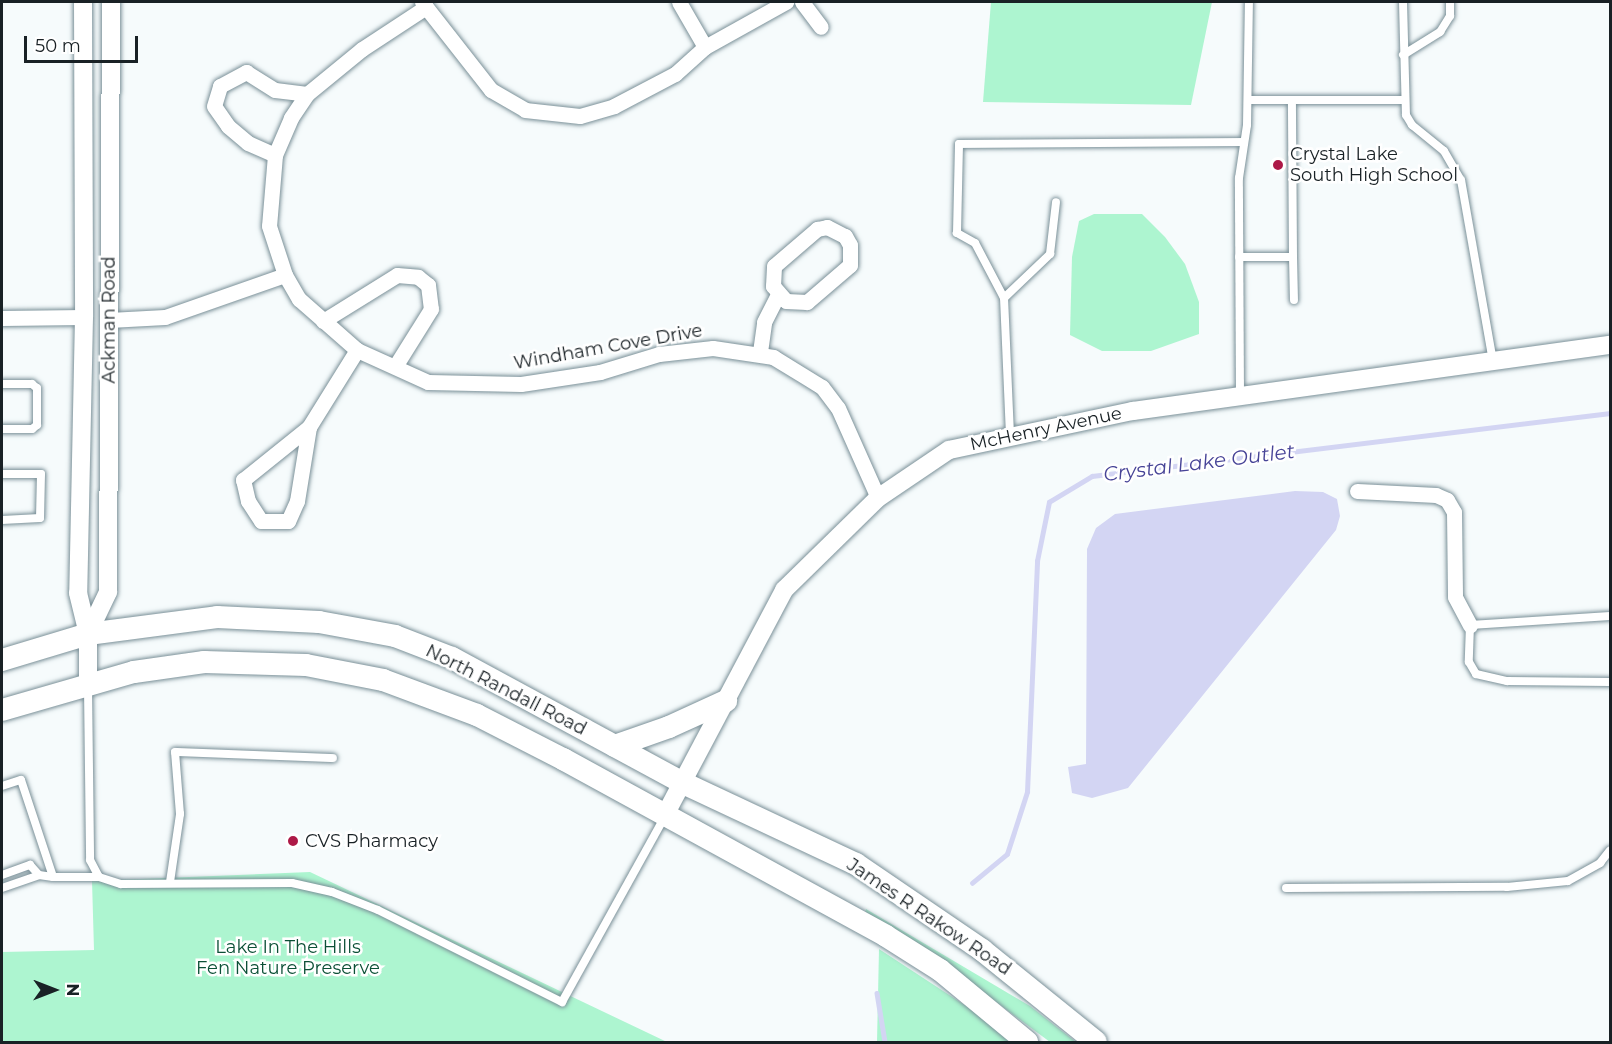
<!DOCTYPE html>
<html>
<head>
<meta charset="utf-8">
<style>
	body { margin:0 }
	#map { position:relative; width:1612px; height:1044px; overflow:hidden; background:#f6fbfc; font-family:Montserrat,sans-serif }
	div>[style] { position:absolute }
	.green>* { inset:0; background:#adf5d0 }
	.water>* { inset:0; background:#d3d5f3 }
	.stream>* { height:4.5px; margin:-2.25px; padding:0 2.25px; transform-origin:2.25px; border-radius:2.25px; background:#d3d5f3 }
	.roads { filter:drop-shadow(0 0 2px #7a9098) drop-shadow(0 0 2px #7a9098) }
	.service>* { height:8px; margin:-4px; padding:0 4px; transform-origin:4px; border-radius:4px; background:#fff }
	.minor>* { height:15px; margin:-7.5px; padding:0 7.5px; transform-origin:7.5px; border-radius:7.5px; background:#fff }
	.tertiary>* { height:18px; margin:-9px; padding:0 9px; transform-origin:9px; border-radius:9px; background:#fff }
	.primary>* { height:22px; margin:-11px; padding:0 11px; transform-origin:11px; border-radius:11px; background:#fff }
	.dots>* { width:16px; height:16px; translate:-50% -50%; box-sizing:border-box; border:3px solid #fff; border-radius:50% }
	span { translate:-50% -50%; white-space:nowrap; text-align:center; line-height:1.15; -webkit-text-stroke:5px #fff; paint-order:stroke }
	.poi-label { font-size:18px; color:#192125 }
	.left { translate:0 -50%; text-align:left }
	.street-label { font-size:18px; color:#192125 }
	.park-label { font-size:18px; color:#0b5036 }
	.water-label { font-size:20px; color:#474497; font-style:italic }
	.frame { position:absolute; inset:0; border:3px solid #192125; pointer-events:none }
	.north { position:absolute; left:24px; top:960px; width:60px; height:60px; -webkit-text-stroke:4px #fff; paint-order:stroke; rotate:90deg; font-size:16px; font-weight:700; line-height:24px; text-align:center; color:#192125 }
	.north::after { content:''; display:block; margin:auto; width:21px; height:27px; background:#192125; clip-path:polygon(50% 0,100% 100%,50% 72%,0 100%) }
	.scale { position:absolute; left:24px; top:36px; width:114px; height:27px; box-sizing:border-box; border:3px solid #192125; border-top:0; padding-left:8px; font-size:18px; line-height:21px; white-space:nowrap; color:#192125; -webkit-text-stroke:4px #fff; paint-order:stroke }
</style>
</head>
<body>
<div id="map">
	<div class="green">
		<i style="clip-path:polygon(991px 2px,1212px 2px,1191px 105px,983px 102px)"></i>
		<i style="clip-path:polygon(1094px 214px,1142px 214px,1165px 237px,1185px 264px,1199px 302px,1199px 334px,1151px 351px,1102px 351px,1070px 335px,1072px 257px,1079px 221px)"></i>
		<i style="clip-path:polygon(310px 872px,667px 1042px,2px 1042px,2px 952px,94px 950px,92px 881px)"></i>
		<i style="clip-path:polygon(866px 909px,1030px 1006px,1076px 1042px,1050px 1042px,976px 987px,865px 913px)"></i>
		<i style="clip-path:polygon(879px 949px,1018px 1040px,1018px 1042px,877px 1042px)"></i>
	</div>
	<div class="water">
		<i style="clip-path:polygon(1295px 491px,1323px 492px,1337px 499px,1340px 516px,1336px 530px,1128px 788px,1092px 798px,1072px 793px,1068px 767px,1086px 764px,1087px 549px,1096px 528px,1115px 514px)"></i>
	</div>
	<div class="stream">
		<i style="left:972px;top:883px;width:45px;rotate:-39.6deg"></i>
		<i style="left:1007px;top:854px;width:65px;rotate:-72.1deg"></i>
		<i style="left:1027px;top:792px;width:231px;rotate:-87.5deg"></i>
		<i style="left:1037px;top:561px;width:60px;rotate:-78.5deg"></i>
		<i style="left:1049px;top:502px;width:50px;rotate:-31.2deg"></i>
		<i style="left:1092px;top:476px;width:522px;rotate:-6.93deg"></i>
		<i style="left:877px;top:993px;width:50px;rotate:80.7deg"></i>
	</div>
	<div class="roads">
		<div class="service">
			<i style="left:1403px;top:2px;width:113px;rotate:88.5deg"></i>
			<i style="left:1406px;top:115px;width:12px;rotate:59deg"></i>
			<i style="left:1412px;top:125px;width:41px;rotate:39.1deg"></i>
			<i style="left:1444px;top:151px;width:34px;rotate:60deg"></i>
			<i style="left:1461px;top:180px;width:184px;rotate:80deg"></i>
			<i style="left:1403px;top:55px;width:44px;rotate:-31.9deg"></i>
			<i style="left:1440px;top:32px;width:19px;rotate:-58deg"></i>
			<i style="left:1450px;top:16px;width:14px;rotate:-90deg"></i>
			<i style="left:1248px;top:100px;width:44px"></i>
			<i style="left:1239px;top:257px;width:54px"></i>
			<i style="left:1293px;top:257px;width:157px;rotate:-90.4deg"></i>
			<i style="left:1292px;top:100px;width:111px"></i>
			<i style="left:1293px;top:257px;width:43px;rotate:88.7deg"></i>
			<i style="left:1004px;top:298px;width:62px;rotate:-117.8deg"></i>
			<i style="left:975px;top:243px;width:21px;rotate:-151deg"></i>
			<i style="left:957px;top:233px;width:89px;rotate:-88.7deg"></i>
			<i style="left:959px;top:144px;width:282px;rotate:-0.4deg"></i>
			<i style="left:2px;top:384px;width:30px"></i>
			<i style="left:32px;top:384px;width:6px;rotate:39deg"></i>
			<i style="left:37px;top:388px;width:37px;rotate:90deg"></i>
			<i style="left:37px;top:425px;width:6px;rotate:141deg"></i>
			<i style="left:32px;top:429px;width:30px;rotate:180deg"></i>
			<i style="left:1240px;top:395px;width:217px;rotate:-90.3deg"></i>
			<i style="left:1239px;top:178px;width:54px;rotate:-81.4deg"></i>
			<i style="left:1247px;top:125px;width:123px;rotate:-89.1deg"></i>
			<i style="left:1010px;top:435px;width:137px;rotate:-92.5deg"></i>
			<i style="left:1004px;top:298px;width:64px;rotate:-43.7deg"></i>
			<i style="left:1050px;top:254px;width:52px;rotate:-83.4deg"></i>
			<i style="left:2px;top:474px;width:39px"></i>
			<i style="left:41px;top:474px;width:44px;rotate:91.3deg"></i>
			<i style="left:40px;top:518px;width:38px;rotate:177deg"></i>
			<i style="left:1610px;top:616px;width:140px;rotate:176.3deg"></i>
			<i style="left:1470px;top:625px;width:37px;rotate:92deg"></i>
			<i style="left:1469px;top:662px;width:14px;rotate:60deg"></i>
			<i style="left:1476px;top:674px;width:32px;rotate:13deg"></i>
			<i style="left:1507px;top:681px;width:103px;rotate:0.6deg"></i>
			<i style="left:88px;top:688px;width:172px;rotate:89.3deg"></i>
			<i style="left:90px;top:860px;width:19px;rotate:62deg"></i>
			<i style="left:99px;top:877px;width:23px;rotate:18deg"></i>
			<i style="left:121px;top:884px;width:171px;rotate:-0.3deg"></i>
			<i style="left:292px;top:883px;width:41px;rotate:12.7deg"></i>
			<i style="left:332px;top:892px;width:49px;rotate:21.4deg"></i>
			<i style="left:378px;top:910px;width:206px;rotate:26.6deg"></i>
			<i style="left:562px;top:1002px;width:213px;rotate:-61deg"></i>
			<i style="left:2px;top:786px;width:20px;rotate:-18deg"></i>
			<i style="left:21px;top:780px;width:102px;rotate:71.7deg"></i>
			<i style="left:53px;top:877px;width:46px"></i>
			<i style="left:2px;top:875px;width:30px;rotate:-20deg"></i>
			<i style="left:30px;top:865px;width:13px;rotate:48deg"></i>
			<i style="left:170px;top:882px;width:69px;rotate:-81.6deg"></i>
			<i style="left:180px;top:814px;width:62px;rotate:-94.6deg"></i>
			<i style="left:175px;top:752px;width:158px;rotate:2.2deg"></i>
			<i style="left:2px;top:888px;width:39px;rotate:-19deg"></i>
			<i style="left:39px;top:875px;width:14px;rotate:8deg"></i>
			<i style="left:1286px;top:888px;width:221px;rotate:-0.3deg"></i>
			<i style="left:1507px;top:887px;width:61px;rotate:-5.6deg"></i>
			<i style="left:1568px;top:881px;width:37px;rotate:-29deg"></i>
			<i style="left:1600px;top:863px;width:16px;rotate:-52deg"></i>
		</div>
		<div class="minor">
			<i style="left:422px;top:2px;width:112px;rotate:51.9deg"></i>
			<i style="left:491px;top:90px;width:39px;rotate:30deg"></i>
			<i style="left:525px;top:110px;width:55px;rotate:6.2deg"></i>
			<i style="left:580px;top:116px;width:35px;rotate:-16deg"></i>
			<i style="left:614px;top:106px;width:69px;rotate:-27.7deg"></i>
			<i style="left:675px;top:74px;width:40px;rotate:-42deg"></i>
			<i style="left:705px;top:47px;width:93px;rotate:-29.1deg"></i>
			<i style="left:679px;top:2px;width:52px;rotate:60deg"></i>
			<i style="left:802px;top:2px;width:31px;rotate:53deg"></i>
			<i style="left:426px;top:7px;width:77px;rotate:146.7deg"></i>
			<i style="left:362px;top:49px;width:71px;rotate:140.7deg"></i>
			<i style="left:307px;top:94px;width:29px;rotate:124deg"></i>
			<i style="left:291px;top:118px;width:40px;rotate:113.4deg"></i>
			<i style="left:275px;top:155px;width:71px;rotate:94.8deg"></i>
			<i style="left:269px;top:226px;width:52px;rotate:71.9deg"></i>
			<i style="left:285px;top:275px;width:28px;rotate:60deg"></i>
			<i style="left:299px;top:299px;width:77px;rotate:41.3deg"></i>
			<i style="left:357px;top:350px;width:78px;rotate:24.3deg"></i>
			<i style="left:428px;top:382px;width:93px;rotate:1.2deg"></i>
			<i style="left:521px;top:384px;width:80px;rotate:-8.6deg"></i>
			<i style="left:600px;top:372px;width:62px;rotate:-17deg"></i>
			<i style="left:659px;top:354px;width:54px;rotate:-6.3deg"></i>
			<i style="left:713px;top:348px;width:61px;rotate:8.5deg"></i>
			<i style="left:773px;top:357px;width:57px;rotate:31.5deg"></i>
			<i style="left:822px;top:387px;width:26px;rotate:53deg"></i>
			<i style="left:838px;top:408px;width:98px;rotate:66deg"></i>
			<i style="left:275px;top:155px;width:30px;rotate:-156deg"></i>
			<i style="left:248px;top:143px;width:26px;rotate:-140deg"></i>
			<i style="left:228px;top:126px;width:24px;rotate:-125deg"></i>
			<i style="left:214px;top:106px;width:21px;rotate:-73deg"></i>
			<i style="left:220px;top:86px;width:30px;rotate:-28deg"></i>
			<i style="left:246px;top:72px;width:34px;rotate:32deg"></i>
			<i style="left:275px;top:90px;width:32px;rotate:7deg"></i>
			<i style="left:827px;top:227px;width:20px;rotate:27deg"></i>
			<i style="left:845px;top:236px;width:10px;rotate:61deg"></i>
			<i style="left:850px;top:245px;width:20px;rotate:90deg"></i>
			<i style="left:850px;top:265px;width:57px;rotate:139.3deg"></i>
			<i style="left:807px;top:302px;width:21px;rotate:-177deg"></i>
			<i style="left:786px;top:301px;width:20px;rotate:-131deg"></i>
			<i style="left:773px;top:286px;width:20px;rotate:-87deg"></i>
			<i style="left:774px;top:266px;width:57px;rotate:-40.7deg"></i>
			<i style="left:817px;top:229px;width:10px;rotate:-11deg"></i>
			<i style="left:2px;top:318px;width:82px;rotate:-0.7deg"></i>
			<i style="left:109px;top:320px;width:56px;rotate:-3.1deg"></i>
			<i style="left:165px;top:317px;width:127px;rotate:-19.3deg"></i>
			<i style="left:323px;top:321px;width:87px;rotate:-31.9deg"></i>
			<i style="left:397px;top:275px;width:21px;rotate:5deg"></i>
			<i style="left:418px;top:277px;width:13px;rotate:39deg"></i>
			<i style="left:428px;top:285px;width:24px;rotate:83deg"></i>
			<i style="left:431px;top:309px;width:66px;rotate:122deg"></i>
			<i style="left:760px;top:352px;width:30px;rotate:-82deg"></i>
			<i style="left:764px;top:322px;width:30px;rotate:-63deg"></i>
			<i style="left:309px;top:427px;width:75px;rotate:99.2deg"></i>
			<i style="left:297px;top:501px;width:22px;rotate:114deg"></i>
			<i style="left:288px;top:521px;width:27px;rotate:180deg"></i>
			<i style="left:261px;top:521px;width:24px;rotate:-123deg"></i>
			<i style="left:248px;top:501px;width:22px;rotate:-103deg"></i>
			<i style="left:243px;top:480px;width:85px;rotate:-38.8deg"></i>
			<i style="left:309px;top:427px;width:91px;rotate:-58.1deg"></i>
			<i style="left:1357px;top:491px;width:79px;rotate:2.9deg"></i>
			<i style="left:1436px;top:495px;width:12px;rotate:24deg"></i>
			<i style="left:1447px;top:500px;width:14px;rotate:60deg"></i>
			<i style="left:1454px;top:512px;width:85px;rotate:89.3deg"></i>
			<i style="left:1455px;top:597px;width:32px;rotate:62deg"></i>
		</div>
		<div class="tertiary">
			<i style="left:83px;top:2px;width:315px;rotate:89.8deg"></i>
			<i style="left:84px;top:317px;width:276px;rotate:91.2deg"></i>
			<i style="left:78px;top:593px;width:42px;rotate:76.3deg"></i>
			<i style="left:88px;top:634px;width:50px;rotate:90deg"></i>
			<i style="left:88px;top:634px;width:47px;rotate:-64.5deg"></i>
			<i style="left:108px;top:592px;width:590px;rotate:-89.71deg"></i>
			<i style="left:665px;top:815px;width:255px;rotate:-62.1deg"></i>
			<i style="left:784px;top:590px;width:132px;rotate:-44.4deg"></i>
			<i style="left:878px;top:498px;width:86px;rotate:-34.1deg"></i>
			<i style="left:949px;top:450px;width:188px;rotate:-12deg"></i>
			<i style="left:1133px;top:411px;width:482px;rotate:-7.9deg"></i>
		</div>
		<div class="primary">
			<i style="left:2px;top:660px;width:90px;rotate:-16.8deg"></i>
			<i style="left:88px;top:634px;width:130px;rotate:-7.5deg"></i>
			<i style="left:217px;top:617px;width:102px;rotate:2.8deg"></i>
			<i style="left:319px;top:622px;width:77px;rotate:10.4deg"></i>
			<i style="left:395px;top:636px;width:61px;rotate:21.1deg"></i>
			<i style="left:452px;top:658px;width:263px;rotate:28.4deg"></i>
			<i style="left:683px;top:783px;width:191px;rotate:25.1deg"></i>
			<i style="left:856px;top:864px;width:153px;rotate:34.3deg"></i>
			<i style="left:982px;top:950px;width:146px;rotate:38.9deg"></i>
			<i style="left:2px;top:710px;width:137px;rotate:-16.1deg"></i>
			<i style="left:134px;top:672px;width:71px;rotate:-8.1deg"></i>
			<i style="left:204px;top:662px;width:102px;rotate:1.7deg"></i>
			<i style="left:306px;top:665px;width:78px;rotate:11deg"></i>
			<i style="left:383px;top:680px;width:100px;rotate:20.4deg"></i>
			<i style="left:477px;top:715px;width:97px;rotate:27.1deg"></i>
			<i style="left:563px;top:759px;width:368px;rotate:28.7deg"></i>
			<i style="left:886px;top:936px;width:64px;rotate:32.2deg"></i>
			<i style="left:940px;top:970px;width:113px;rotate:39.6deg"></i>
			<i style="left:615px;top:746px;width:57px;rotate:-19.4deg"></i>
			<i style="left:669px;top:727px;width:63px;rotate:-24.5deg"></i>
		</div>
	</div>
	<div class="dots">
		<i style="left:1278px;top:165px;background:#ad1947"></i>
		<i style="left:293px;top:841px;background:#ad1947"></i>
	</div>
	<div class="poi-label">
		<span class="left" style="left:1290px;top:165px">Crystal Lake<br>South High School</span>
		<span class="left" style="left:305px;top:841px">CVS Pharmacy</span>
	</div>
	<div class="street-label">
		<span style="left:109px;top:320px;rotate:-90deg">Ackman Road</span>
		<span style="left:608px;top:347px;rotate:-10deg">Windham Cove Drive</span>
		<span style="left:1046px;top:429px;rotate:-12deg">McHenry Avenue</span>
		<span style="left:506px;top:690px;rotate:27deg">North Randall Road</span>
		<span style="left:929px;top:917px;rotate:34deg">James R Rakow Road</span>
	</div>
	<div class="park-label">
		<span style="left:288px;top:958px">Lake In The Hills<br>Fen Nature Preserve</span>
	</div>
	<div class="water-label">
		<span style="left:1199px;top:463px;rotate:-7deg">Crystal Lake Outlet</span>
	</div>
	<div class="frame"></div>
	<div class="north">N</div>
	<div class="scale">50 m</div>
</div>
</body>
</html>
